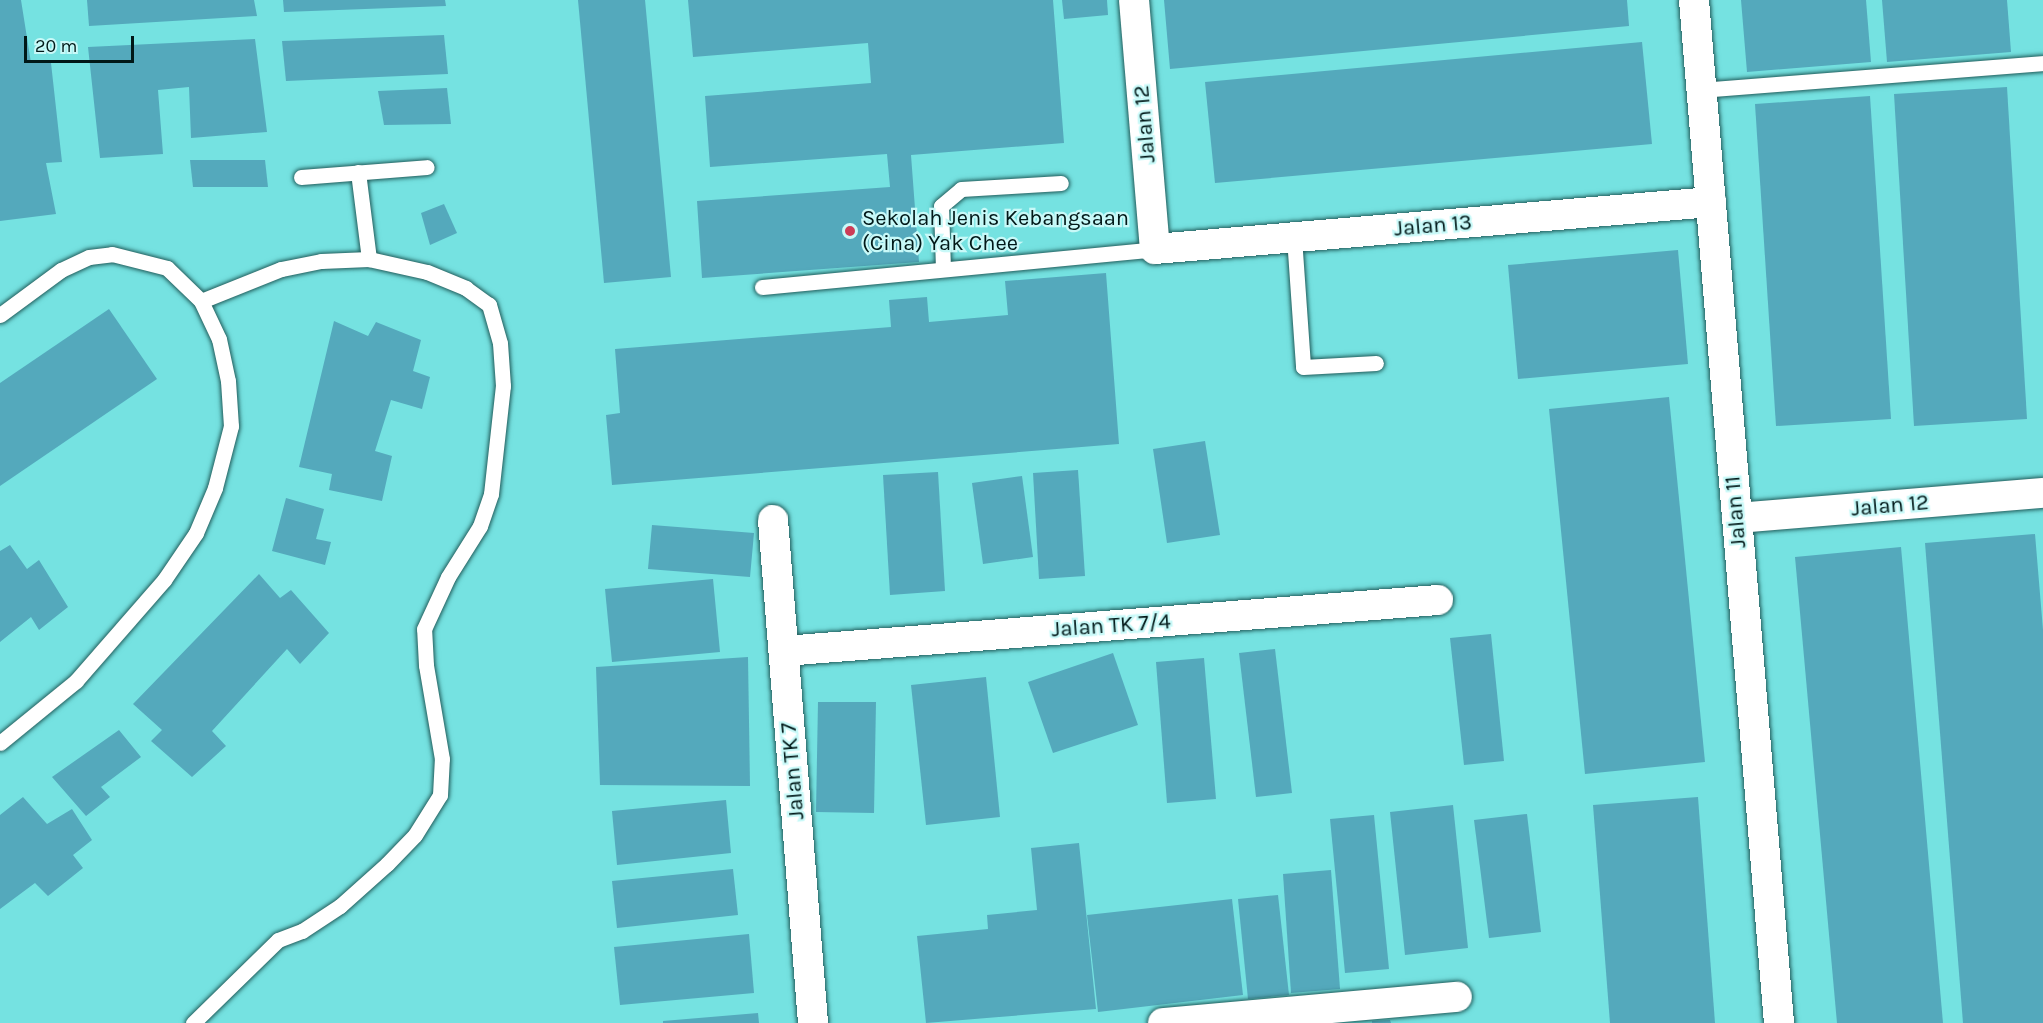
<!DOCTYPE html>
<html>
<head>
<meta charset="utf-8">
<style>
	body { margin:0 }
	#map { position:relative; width:2043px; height:1023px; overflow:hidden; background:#75e2e1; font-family:Karla,sans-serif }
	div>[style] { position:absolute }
	.building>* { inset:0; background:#54a9bc }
	.roads { filter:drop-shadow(0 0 2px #225d5c) drop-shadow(0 0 2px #225d5c) }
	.lane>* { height:15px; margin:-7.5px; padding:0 7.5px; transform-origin:7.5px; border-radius:7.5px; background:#fff }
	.street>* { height:30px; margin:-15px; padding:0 15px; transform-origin:15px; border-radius:15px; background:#fff }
	.dots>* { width:16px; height:16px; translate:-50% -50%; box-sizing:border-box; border:3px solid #c8f9f8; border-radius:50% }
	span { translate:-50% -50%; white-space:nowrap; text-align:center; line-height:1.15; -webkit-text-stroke:4.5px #c8f9f8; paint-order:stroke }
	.street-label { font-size:22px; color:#011818 }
	.poi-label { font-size:22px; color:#011818 }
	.left { translate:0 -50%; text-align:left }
	.scale { position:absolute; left:24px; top:36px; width:110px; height:27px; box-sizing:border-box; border:3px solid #011818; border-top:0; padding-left:8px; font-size:18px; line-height:21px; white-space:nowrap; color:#011818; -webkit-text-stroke:4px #c8f9f8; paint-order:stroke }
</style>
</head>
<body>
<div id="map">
	<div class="building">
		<i style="clip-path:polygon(0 0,21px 0,31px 63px,51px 63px,62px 162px,46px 163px,56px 214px,0 221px)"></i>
		<i style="clip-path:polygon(87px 0,254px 0,257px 16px,89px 26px)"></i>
		<i style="clip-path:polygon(283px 0,445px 0,446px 6px,284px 12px)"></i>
		<i style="clip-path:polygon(578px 0,645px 0,671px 277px,604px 283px)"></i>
		<i style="clip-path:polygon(688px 0,1053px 0,1064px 143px,911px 155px,919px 262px,702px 278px,697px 201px,890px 187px,887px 154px,710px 167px,705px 96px,871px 83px,868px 43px,693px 57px)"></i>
		<i style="clip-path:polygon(1062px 0,1107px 0,1108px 15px,1064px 19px)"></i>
		<i style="clip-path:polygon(1164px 0,1627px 0,1629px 26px,1170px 69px)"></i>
		<i style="clip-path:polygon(1741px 0,1866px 0,1871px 62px,1747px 72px)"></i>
		<i style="clip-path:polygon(1882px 0,2007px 0,2011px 52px,1887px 62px)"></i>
		<i style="clip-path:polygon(444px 35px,448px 74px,286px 81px,282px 41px)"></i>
		<i style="clip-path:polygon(255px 39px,267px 132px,191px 138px,189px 87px,158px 90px,163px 154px,100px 158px,88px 47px)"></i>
		<i style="clip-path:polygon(1642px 42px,1652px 144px,1215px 183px,1205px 82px)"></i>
		<i style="clip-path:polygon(2007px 87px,2027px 419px,1914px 426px,1894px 94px)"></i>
		<i style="clip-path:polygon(447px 88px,451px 124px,384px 125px,378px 91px)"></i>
		<i style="clip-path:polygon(1870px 96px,1891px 419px,1776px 426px,1755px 104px)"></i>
		<i style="clip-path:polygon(190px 160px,265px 160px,268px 187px,193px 187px)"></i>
		<i style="clip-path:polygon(444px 204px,457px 233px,430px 245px,421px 213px)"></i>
		<i style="clip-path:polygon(1678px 250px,1688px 364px,1518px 379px,1508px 265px)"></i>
		<i style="clip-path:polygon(1106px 273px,1119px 444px,612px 485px,606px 415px,620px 413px,615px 349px,891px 327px,889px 300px,927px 297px,929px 322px,1008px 315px,1005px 281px)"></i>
		<i style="clip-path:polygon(109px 309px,157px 379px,0 486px,0 383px)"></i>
		<i style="clip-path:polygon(334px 321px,368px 336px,376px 322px,421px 340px,413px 371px,430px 377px,422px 409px,391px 400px,375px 451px,392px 456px,382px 501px,329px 490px,332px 474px,299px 467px)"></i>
		<i style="clip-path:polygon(1669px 397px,1705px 762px,1585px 774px,1549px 409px)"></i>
		<i style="clip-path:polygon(1205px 441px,1220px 535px,1167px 543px,1153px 449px)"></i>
		<i style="clip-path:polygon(1078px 470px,1085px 576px,1039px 579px,1033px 473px)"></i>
		<i style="clip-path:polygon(938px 472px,945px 591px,890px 595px,883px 475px)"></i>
		<i style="clip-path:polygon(1022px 476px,1033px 557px,983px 564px,972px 483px)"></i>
		<i style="clip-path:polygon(286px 498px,324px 509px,316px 539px,331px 542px,325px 565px,272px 551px)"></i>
		<i style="clip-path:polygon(652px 525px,754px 533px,750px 577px,648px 569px)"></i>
		<i style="clip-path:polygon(2035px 534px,2043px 630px,2043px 1023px,1963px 1023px,1925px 543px)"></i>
		<i style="clip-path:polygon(10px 545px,27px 569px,39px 560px,68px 607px,39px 630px,31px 617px,0 642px,0 551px)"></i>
		<i style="clip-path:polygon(1901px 547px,1943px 1023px,1837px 1023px,1795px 557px)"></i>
		<i style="clip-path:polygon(259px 574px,280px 598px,291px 590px,329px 633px,300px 664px,287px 649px,212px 731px,226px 746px,192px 777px,151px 741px,162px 730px,133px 704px)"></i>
		<i style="clip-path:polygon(713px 579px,720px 652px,612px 662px,605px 589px)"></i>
		<i style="clip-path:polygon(1491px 634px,1504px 761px,1464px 765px,1450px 638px)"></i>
		<i style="clip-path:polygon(1275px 649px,1292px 793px,1256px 797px,1239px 653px)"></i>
		<i style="clip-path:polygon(1113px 653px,1138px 725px,1053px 753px,1028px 682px)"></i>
		<i style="clip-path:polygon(748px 657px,750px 786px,600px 785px,596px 667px)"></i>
		<i style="clip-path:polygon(1204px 658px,1216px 799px,1167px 803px,1156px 662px)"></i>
		<i style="clip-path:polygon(986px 677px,1000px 817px,926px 825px,911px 685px)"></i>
		<i style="clip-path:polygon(818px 702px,876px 702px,874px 813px,816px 812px)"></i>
		<i style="clip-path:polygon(119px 730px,141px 757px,101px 787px,110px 797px,86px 816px,52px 777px)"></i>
		<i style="clip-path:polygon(23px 797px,47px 824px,72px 809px,92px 840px,73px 855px,83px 868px,48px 896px,35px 883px,0 909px,0 815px)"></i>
		<i style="clip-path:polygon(1698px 797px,1715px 1023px,1610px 1023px,1593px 805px)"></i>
		<i style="clip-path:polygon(726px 800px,731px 853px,617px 865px,612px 811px)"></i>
		<i style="clip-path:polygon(1453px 805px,1468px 948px,1405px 955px,1390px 812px)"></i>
		<i style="clip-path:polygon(1527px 814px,1541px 932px,1489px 938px,1474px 820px)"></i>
		<i style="clip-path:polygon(1374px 815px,1389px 969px,1345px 973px,1330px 819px)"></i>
		<i style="clip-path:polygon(1079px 843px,1096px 1009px,926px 1023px,917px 936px,988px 929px,987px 915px,1037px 910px,1031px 848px)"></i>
		<i style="clip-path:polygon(733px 869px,738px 915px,617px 928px,612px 881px)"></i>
		<i style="clip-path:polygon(1331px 870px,1340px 989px,1291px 993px,1283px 874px)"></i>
		<i style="clip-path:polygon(1278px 895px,1289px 995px,1248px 999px,1238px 899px)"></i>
		<i style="clip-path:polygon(1232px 899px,1243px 995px,1098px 1012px,1087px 915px)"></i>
		<i style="clip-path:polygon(749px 934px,754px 993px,620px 1005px,614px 947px)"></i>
		<i style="clip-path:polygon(758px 1013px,759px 1023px,663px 1023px,663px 1021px)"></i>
		<i style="clip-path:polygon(1390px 1020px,1391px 1023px,1372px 1023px,1372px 1021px)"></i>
	</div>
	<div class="roads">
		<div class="lane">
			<i style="left:1701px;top:90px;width:343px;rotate:-4.5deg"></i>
			<i style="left:358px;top:172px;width:88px;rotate:82.8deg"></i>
			<i style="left:301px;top:177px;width:126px;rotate:-4.5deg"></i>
			<i style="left:1294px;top:237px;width:130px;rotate:86deg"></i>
			<i style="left:1303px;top:367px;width:73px;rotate:-3.1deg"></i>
			<i style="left:943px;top:269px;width:63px;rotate:-91.8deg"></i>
			<i style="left:941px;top:206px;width:26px;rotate:-40deg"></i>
			<i style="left:961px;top:189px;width:100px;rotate:-3.4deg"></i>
			<i style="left:762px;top:287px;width:395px;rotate:-5.5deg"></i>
			<i style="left:0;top:315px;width:76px;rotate:-36.4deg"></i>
			<i style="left:61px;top:270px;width:31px;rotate:-25deg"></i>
			<i style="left:89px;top:257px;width:23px;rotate:-7deg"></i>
			<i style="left:112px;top:254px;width:57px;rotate:14.3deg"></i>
			<i style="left:167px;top:268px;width:47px;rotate:44.1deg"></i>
			<i style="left:201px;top:301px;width:42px;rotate:64.7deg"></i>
			<i style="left:219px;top:339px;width:43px;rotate:77.9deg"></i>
			<i style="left:228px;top:381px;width:45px;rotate:86.2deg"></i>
			<i style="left:231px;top:426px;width:64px;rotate:104.5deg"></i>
			<i style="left:215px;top:488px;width:49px;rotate:112.9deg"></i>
			<i style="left:196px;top:533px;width:57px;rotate:124.2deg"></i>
			<i style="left:164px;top:580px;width:134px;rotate:131.1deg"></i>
			<i style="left:76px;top:681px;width:98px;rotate:140.8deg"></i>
			<i style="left:193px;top:1023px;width:119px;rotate:-44.3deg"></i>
			<i style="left:278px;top:940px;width:26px;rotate:-21deg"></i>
			<i style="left:302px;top:931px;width:45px;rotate:-33.3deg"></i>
			<i style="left:340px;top:906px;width:63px;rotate:-41.8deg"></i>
			<i style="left:387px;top:864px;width:40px;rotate:-46deg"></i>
			<i style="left:415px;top:835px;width:47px;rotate:-58deg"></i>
			<i style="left:440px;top:795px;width:36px;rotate:-87deg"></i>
			<i style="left:442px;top:759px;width:95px;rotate:-99.7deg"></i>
			<i style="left:426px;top:665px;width:36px;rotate:-93deg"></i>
			<i style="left:424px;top:629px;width:57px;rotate:-65.2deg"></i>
			<i style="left:448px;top:577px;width:60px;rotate:-57.9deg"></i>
			<i style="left:480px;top:526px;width:34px;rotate:-71deg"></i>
			<i style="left:491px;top:494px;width:109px;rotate:-83.7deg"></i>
			<i style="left:503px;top:386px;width:43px;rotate:-94deg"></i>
			<i style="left:500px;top:343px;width:40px;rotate:-106deg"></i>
			<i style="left:489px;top:305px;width:29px;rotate:-144deg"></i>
			<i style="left:466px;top:288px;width:42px;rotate:-157.7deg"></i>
			<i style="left:427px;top:272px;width:59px;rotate:-167.4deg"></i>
			<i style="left:369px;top:259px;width:48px;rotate:177.6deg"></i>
			<i style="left:321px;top:261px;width:41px;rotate:168.7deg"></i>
			<i style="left:281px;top:269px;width:86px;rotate:158.2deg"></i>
		</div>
		<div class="street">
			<i style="left:1134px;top:0;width:250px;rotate:85.2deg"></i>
			<i style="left:1155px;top:249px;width:558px;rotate:-4.83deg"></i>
			<i style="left:1694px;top:0;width:1027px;rotate:85.25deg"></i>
			<i style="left:1737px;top:518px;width:307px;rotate:-4.7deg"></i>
			<i style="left:773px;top:520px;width:505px;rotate:85.45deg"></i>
			<i style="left:784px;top:651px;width:656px;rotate:-4.46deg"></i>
			<i style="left:1163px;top:1023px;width:295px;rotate:-5.1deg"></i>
		</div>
	</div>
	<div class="dots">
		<i style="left:850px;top:231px;background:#cd3d57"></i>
	</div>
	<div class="street-label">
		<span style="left:1145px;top:124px;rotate:-95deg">Jalan 12</span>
		<span style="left:1433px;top:226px;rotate:-5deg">Jalan 13</span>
		<span style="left:1890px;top:506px;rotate:-5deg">Jalan 12</span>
		<span style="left:1736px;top:512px;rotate:-95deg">Jalan 11</span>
		<span style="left:1111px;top:626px;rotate:-4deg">Jalan TK 7/4</span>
		<span style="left:793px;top:771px;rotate:-95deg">Jalan TK 7</span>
	</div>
	<div class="poi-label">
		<span class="left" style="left:862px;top:231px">Sekolah Jenis Kebangsaan<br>(Cina) Yak Chee</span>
	</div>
	<div class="scale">20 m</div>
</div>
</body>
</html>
